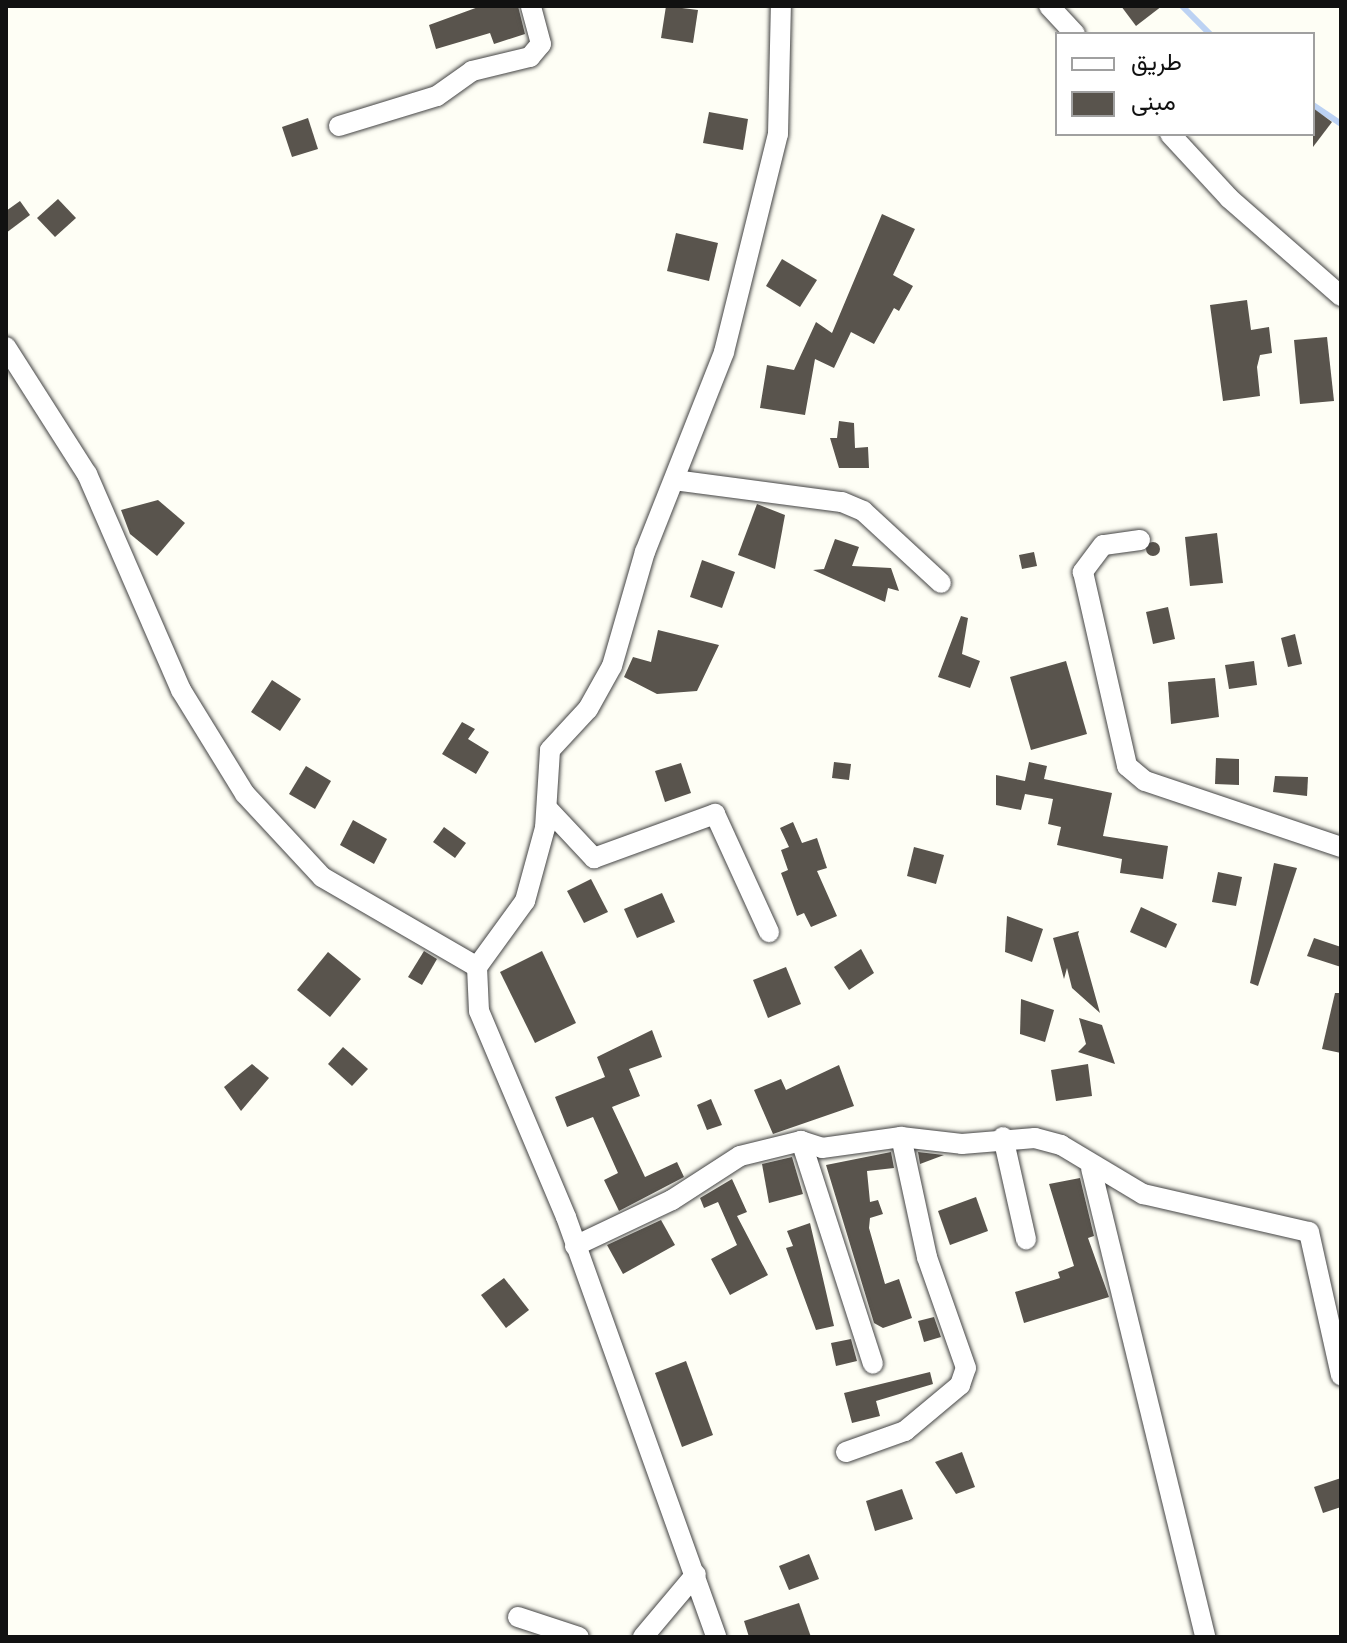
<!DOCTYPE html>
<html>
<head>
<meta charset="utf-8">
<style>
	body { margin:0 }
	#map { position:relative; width:1347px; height:1643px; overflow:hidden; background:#fefef5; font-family:Georgia,Vazirmatn,serif }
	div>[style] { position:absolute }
	.stream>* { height:6px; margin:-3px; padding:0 3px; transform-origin:3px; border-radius:3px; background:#bcd2f3 }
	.building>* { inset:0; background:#59544d }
	.round { border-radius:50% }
	.roads { filter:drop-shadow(0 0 2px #444) drop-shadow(0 0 2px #444) }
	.street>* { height:20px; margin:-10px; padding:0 10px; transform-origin:10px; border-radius:10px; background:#fff }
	span { translate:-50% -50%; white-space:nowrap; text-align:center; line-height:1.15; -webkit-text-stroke:8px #fff; paint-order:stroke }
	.frame { position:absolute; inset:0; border:8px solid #111; pointer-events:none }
	.legend { position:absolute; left:1055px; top:32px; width:260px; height:104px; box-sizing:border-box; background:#fff; border:2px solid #a0a0a0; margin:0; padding:10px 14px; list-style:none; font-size:24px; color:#111 }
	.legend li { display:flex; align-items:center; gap:16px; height:40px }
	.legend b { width:40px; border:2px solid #a0a0a0 }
</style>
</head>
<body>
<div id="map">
	<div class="stream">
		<i style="left:1182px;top:6px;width:40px;rotate:45deg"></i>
		<i style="left:1313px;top:105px;width:34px;rotate:34deg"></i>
	</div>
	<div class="building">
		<i style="clip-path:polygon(481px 6px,518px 6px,525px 34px,494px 44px,490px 33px,436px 49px,429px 25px)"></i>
		<i style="clip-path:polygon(666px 6px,698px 10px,693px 43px,661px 38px)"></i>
		<i style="clip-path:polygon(1121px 6px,1162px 6px,1136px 26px)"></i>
		<i style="clip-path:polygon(1313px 108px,1332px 122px,1313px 147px)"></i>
		<i style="clip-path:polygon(709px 112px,748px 119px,743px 150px,703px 143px)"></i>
		<i style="clip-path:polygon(308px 118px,318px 149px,292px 157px,282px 127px)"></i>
		<i style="clip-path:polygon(58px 199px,76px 218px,55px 237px,37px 218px)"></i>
		<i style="clip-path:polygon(20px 201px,30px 215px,6px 233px,6px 211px)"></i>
		<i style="clip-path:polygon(882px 214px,915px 229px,893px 275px,913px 286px,899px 311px,894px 308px,874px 344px,851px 332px,834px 368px,815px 359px,805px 415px,760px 408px,767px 365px,794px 370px,816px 322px,832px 333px)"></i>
		<i style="clip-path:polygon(676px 233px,718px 243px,709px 281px,667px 271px)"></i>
		<i style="clip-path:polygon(782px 259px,817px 280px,800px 307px,766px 286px)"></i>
		<i style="clip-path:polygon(1247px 300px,1251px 330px,1269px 327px,1272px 353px,1260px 355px,1257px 367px,1260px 396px,1223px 401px,1210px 305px)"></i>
		<i style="clip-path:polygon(1327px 337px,1334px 401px,1300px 404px,1294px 340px)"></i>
		<i style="clip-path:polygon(839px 421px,854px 423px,855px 448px,868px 447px,869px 468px,839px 468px,830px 438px,837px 438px)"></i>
		<i style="clip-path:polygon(158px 500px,185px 523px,157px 556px,130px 534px,121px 510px)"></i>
		<i style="clip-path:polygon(757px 504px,785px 515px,775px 569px,738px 555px)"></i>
		<i style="clip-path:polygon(1217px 533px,1223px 583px,1190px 586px,1185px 537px)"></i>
		<i style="clip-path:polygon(835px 539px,859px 547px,852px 566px,891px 568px,899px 591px,888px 588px,885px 602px,813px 570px,824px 569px)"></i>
		<i class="round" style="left:1146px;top:542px;width:14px;height:14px"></i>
		<i style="clip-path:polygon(1034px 552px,1037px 566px,1022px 569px,1019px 555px)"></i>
		<i style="clip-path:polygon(702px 560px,735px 572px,722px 608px,690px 597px)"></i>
		<i style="clip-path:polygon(1168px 607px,1175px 639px,1153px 644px,1146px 612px)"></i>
		<i style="clip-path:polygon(961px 616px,968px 618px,962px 654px,980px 661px,970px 688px,938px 677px)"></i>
		<i style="clip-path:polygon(658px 630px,719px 645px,697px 691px,657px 694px,624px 677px,633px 657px,651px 662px)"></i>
		<i style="clip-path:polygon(1295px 634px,1302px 664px,1288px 667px,1281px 638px)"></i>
		<i style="clip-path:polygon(1066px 661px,1087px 734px,1031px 750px,1010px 677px)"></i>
		<i style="clip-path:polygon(1254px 661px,1257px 685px,1229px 689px,1225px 665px)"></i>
		<i style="clip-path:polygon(1215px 678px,1219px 717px,1171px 724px,1168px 682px)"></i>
		<i style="clip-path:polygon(272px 680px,301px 699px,280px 731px,251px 712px)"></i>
		<i style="clip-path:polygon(462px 722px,475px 729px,468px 739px,489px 752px,476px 774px,442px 754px)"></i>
		<i style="clip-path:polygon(1216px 758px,1239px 759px,1239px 785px,1215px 784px)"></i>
		<i style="clip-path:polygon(834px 762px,851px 764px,849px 780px,832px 778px)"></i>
		<i style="clip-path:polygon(1029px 762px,1047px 766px,1044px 779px,1112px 793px,1103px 836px,1168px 846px,1163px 879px,1120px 873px,1122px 859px,1057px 845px,1061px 827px,1048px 824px,1053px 799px,1025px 794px,1021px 810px,996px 805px,996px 775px,1025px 781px)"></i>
		<i style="clip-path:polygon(681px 763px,691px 793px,665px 802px,655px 771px)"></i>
		<i style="clip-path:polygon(306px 766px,331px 781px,315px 809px,289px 794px)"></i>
		<i style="clip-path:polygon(1275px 776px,1308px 777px,1307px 796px,1273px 792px)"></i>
		<i style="clip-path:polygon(353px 820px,387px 839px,374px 864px,340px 845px)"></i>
		<i style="clip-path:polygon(793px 822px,802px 843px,817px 838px,827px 868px,817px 871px,837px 916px,811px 927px,804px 913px,797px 916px,781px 873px,788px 870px,781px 850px,789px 847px,780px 828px)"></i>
		<i style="clip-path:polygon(444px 827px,466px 843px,455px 858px,433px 842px)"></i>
		<i style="clip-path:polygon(914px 847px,944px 855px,936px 884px,907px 876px)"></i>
		<i style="clip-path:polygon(1274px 863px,1297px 868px,1258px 986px,1250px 983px)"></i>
		<i style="clip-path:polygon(1218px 872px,1242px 877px,1236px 906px,1212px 902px)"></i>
		<i style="clip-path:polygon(591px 879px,608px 912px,584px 923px,567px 891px)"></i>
		<i style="clip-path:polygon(662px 893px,675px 922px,637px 938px,624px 909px)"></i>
		<i style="clip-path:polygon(1141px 907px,1177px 924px,1166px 948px,1130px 932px)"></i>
		<i style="clip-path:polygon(1007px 916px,1043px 929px,1032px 962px,1005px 952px)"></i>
		<i style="clip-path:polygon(1079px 931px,1078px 934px,1100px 1013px,1072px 988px,1067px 968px,1064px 979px,1053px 938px)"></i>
		<i style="clip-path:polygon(1314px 938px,1341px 947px,1341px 967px,1307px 956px)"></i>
		<i style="clip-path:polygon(861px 949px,874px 973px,849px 990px,834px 967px)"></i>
		<i style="clip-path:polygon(424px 951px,437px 959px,422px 985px,408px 977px)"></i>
		<i style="clip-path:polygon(542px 951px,576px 1023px,535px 1043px,500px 972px)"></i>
		<i style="clip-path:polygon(328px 952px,361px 979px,330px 1017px,297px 990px)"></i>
		<i style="clip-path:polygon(786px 967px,801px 1004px,768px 1018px,753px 980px)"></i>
		<i style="clip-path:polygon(1335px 993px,1341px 993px,1341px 1053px,1322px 1049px)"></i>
		<i style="clip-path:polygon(1021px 999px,1054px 1010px,1045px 1042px,1020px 1034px)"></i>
		<i style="clip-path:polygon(1079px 1018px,1102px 1025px,1115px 1064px,1078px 1052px,1086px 1044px)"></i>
		<i style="clip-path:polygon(652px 1030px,662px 1057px,629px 1069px,640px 1096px,612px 1107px,645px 1177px,677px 1162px,684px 1177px,619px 1211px,604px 1180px,618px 1173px,593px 1117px,567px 1127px,555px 1097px,605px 1077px,597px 1057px)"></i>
		<i style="clip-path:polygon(343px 1047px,368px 1069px,352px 1086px,328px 1064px)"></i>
		<i style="clip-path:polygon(252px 1064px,269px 1078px,241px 1111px,224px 1087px)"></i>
		<i style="clip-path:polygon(1088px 1064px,1092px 1096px,1056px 1101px,1051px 1070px)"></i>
		<i style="clip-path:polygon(839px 1065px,854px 1106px,773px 1134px,754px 1090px,781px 1079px,786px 1090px)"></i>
		<i style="clip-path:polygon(711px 1099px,722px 1125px,707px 1130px,697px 1105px)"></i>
		<i style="clip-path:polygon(891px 1152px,894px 1168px,867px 1171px,870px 1202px,878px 1200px,883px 1214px,870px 1218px,869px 1228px,885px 1284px,899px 1279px,912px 1318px,883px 1328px,874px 1323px,826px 1165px)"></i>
		<i style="clip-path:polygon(918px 1152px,944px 1155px,920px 1164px)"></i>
		<i style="clip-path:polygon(792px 1157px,803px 1194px,769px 1203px,762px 1164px)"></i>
		<i style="clip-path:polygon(1080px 1178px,1094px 1236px,1088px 1238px,1109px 1297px,1024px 1323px,1015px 1292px,1060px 1278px,1058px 1272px,1074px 1266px,1049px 1184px)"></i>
		<i style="clip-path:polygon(732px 1179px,747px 1212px,737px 1216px,768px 1275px,730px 1295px,711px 1259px,737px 1245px,718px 1202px,704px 1208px,700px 1198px)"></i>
		<i style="clip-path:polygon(976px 1197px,988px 1231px,950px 1245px,938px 1211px)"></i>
		<i style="clip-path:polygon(661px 1220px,675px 1245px,623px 1274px,607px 1245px)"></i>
		<i style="clip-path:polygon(810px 1223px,834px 1326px,816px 1330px,786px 1248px,793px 1246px,787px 1231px)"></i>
		<i style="clip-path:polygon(504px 1278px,529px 1310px,506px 1328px,481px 1295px)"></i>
		<i style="clip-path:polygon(934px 1317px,941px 1337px,924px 1342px,918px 1321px)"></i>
		<i style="clip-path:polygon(851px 1339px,857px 1361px,836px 1366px,831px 1343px)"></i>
		<i style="clip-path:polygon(686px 1361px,713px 1435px,682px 1447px,655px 1373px)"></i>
		<i style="clip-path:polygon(930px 1372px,933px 1384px,876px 1401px,880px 1416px,852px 1423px,844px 1393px)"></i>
		<i style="clip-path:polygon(962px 1452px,975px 1487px,956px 1494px,935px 1462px)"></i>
		<i style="clip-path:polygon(1341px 1478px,1341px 1507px,1323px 1513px,1314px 1487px)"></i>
		<i style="clip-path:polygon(902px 1489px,913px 1519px,875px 1531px,866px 1501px)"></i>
		<i style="clip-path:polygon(809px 1554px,819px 1579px,789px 1590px,779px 1566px)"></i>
		<i style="clip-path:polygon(799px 1603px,811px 1637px,749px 1637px,744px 1621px)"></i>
	</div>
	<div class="roads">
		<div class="street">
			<i style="left:1049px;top:6px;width:38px;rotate:47deg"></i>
			<i style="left:339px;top:126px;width:102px;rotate:-17deg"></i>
			<i style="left:437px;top:96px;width:43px;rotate:-35.5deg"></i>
			<i style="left:472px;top:71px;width:60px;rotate:-13.6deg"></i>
			<i style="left:530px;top:57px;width:17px;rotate:-50deg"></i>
			<i style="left:541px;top:44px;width:39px;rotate:-105deg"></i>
			<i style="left:1170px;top:134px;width:87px;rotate:47.3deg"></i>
			<i style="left:1229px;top:198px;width:149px;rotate:41.2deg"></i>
			<i style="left:6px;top:347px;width:151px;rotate:57.5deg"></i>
			<i style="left:87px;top:474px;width:236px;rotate:66.5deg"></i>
			<i style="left:181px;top:690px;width:122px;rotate:58.4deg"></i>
			<i style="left:245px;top:794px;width:113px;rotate:47.1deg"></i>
			<i style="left:322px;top:877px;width:179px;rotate:30.1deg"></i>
			<i style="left:477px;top:967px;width:44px;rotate:87.4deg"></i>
			<i style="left:479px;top:1011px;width:224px;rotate:67.1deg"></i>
			<i style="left:566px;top:1217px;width:446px;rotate:70.3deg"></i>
			<i style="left:674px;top:480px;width:169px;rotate:7.5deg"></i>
			<i style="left:842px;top:502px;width:23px;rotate:23deg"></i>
			<i style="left:863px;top:511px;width:106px;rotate:42.7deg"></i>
			<i style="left:1140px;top:540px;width:37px;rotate:172deg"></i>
			<i style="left:1103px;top:545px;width:34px;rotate:127deg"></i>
			<i style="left:1083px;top:572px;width:199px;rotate:77.2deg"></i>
			<i style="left:1127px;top:766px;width:23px;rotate:40deg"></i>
			<i style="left:1145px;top:781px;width:207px;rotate:18.6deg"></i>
			<i style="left:547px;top:808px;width:69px;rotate:46.8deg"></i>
			<i style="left:594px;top:858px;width:129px;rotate:-20deg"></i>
			<i style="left:715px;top:814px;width:130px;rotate:65.4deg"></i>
			<i style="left:477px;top:967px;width:82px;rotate:-54deg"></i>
			<i style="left:525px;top:901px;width:76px;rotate:-74.7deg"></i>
			<i style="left:545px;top:828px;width:78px;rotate:-86.3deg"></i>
			<i style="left:550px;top:750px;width:56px;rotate:-47.2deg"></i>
			<i style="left:588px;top:709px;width:49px;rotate:-60.8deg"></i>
			<i style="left:612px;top:666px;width:119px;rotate:-73.9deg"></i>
			<i style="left:645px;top:552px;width:215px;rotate:-68.4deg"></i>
			<i style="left:724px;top:352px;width:225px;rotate:-76.1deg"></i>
			<i style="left:778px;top:134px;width:128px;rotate:-88.7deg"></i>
			<i style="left:1003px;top:1137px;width:105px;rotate:77.3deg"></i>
			<i style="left:801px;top:1141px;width:234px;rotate:72.1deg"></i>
			<i style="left:1091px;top:1168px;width:483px;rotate:76.3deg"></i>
			<i style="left:575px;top:1246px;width:107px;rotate:-25.4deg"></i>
			<i style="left:672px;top:1200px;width:81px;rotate:-32.9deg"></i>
			<i style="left:740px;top:1156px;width:63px;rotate:-13.8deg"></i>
			<i style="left:801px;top:1141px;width:22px;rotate:18deg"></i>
			<i style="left:822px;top:1148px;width:80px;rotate:-7.9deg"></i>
			<i style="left:901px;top:1137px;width:61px;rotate:6.5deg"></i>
			<i style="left:962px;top:1144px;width:73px;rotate:-4.7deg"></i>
			<i style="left:1035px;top:1138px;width:27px;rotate:15deg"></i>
			<i style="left:1061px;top:1145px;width:96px;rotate:30.9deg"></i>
			<i style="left:1143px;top:1194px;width:170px;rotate:12.9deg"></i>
			<i style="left:1309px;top:1232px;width:147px;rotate:77.4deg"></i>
			<i style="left:846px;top:1452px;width:63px;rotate:-19.6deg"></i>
			<i style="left:905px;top:1431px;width:72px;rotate:-39.9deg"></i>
			<i style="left:960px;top:1385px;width:18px;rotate:-71deg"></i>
			<i style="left:966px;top:1368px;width:118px;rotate:-109.4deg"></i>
			<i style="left:927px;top:1257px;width:123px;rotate:-102.2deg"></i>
			<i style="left:518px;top:1617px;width:64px;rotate:18.2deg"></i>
			<i style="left:643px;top:1637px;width:82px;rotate:-49.9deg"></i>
		</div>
	</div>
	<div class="frame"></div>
	<ul class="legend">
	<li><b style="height:10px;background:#fff"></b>طريق</li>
	<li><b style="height:22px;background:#59544d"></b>مبنى</li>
	</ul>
</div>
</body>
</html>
